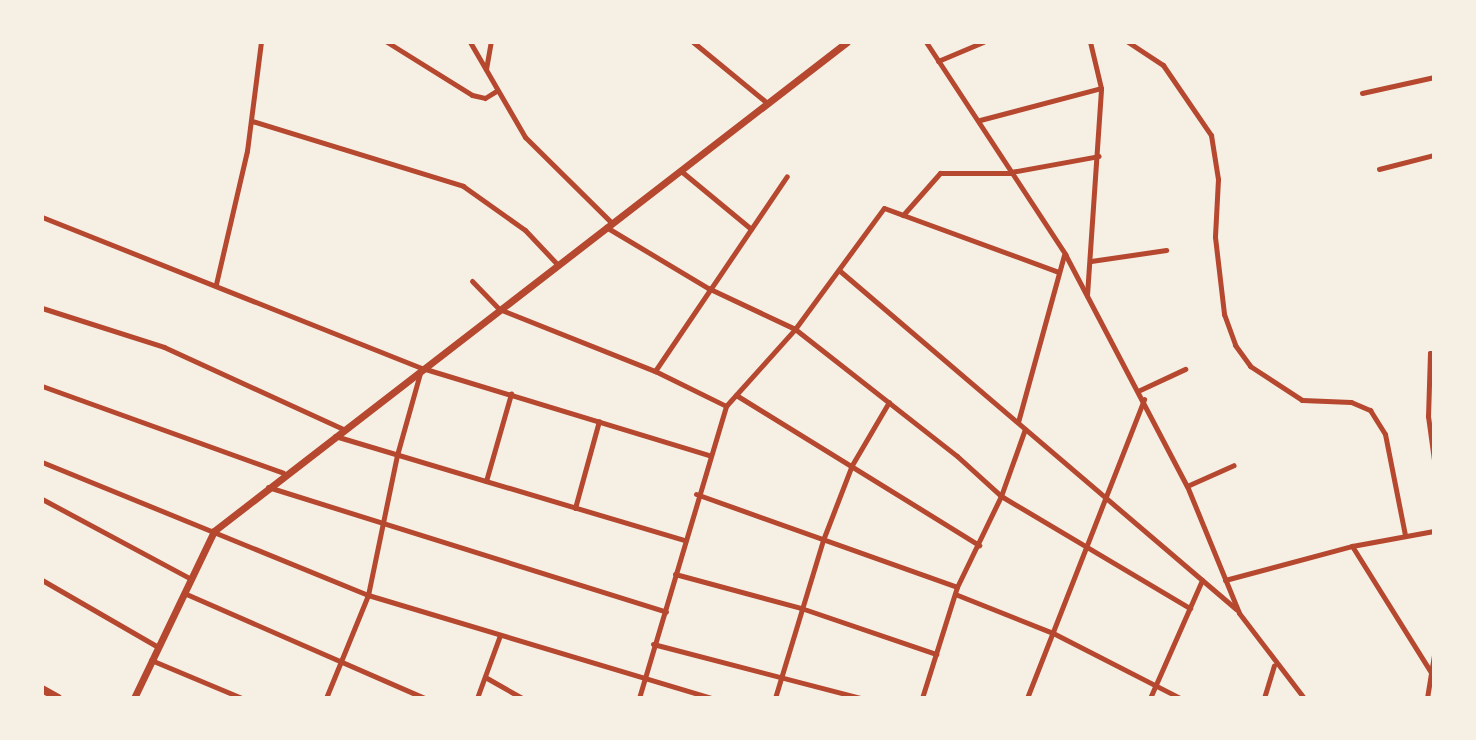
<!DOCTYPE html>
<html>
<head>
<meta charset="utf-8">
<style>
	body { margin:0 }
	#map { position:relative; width:1476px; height:740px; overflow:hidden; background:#f6efe4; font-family:Helvetica,sans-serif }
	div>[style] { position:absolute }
	.minor>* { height:5px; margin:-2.5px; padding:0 2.5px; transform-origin:2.5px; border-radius:2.5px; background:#b5482f }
	.tertiary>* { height:7px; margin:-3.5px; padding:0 3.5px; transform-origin:3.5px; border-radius:3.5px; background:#b5482f }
	.secondary>* { height:8px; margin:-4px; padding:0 4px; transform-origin:4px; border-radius:4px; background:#b5482f }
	span { translate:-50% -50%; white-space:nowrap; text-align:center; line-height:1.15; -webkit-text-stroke:8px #f6efe4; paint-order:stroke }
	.frame { position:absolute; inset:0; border:44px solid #f6efe4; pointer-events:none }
</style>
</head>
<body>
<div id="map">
	<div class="minor">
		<i style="left:387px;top:42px;width:100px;rotate:31.9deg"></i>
		<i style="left:472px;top:95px;width:13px;rotate:13deg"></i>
		<i style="left:485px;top:98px;width:13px;rotate:-32deg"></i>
		<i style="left:470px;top:42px;width:110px;rotate:59.9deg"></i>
		<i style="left:525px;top:137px;width:121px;rotate:44.7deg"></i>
		<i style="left:693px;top:42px;width:94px;rotate:39.4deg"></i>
		<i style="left:926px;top:42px;width:254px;rotate:56.7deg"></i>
		<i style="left:1065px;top:254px;width:262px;rotate:62.3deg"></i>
		<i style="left:1187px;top:486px;width:137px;rotate:67.7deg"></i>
		<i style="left:1239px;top:613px;width:107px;rotate:52.6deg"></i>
		<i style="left:1128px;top:42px;width:42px;rotate:33.3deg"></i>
		<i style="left:1163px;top:65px;width:85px;rotate:55.6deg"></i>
		<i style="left:1211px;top:135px;width:45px;rotate:81deg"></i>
		<i style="left:1218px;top:179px;width:58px;rotate:93deg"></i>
		<i style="left:1215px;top:237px;width:78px;rotate:83.3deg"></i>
		<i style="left:1224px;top:314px;width:33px;rotate:70deg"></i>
		<i style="left:1235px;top:345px;width:26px;rotate:54deg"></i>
		<i style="left:1250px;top:366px;width:62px;rotate:33.2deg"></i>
		<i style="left:1302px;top:400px;width:49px;rotate:2.3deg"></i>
		<i style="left:1351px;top:402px;width:21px;rotate:23deg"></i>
		<i style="left:1370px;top:410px;width:28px;rotate:58deg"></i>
		<i style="left:1385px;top:434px;width:103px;rotate:78.8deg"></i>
		<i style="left:938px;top:61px;width:49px;rotate:-22.9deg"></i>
		<i style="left:486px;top:69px;width:27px;rotate:-80deg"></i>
		<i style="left:1362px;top:93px;width:74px;rotate:-12.5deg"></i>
		<i style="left:980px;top:120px;width:125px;rotate:-14.8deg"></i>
		<i style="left:252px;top:121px;width:221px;rotate:17.1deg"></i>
		<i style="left:463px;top:186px;width:76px;rotate:35.4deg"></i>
		<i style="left:525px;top:230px;width:47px;rotate:46.7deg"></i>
		<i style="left:1379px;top:169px;width:57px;rotate:-14.3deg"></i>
		<i style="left:681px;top:171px;width:91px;rotate:39.6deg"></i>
		<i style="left:1011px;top:172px;width:89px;rotate:-10.3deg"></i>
		<i style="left:903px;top:215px;width:166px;rotate:20.1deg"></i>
		<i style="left:42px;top:217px;width:409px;rotate:21.7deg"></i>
		<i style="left:422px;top:368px;width:299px;rotate:16.9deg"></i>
		<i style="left:606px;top:227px;width:119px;rotate:30.9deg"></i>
		<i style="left:708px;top:288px;width:96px;rotate:25.2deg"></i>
		<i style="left:795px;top:329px;width:206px;rotate:38.1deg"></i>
		<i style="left:957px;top:456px;width:59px;rotate:42.3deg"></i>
		<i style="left:1001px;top:496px;width:220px;rotate:30.7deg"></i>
		<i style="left:1091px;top:261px;width:76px;rotate:-8.3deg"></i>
		<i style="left:840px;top:271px;width:521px;rotate:40.48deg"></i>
		<i style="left:472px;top:281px;width:39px;rotate:46deg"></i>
		<i style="left:499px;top:309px;width:168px;rotate:21.7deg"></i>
		<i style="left:655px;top:371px;width:79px;rotate:26.2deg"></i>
		<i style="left:216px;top:284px;width:137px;rotate:-76.9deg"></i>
		<i style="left:247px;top:151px;width:110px;rotate:-82.7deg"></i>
		<i style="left:1087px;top:295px;width:207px;rotate:-86.1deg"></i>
		<i style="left:1101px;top:88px;width:47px;rotate:-103.4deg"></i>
		<i style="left:42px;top:308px;width:128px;rotate:17.7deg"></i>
		<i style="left:164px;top:347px;width:197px;rotate:24.6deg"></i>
		<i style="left:1434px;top:353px;width:4px;rotate:180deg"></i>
		<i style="left:1430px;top:353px;width:63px;rotate:91.8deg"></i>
		<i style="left:1428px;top:416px;width:44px;rotate:82.2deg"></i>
		<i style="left:655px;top:371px;width:235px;rotate:-55.9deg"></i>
		<i style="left:42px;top:386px;width:256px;rotate:19.8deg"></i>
		<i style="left:1140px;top:390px;width:50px;rotate:-25deg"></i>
		<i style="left:736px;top:395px;width:286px;rotate:31.7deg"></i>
		<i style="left:1018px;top:422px;width:173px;rotate:-74.6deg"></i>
		<i style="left:335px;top:436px;width:363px;rotate:16.6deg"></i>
		<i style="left:42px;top:462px;width:352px;rotate:22.2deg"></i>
		<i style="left:368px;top:595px;width:359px;rotate:16.7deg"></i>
		<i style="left:486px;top:481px;width:91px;rotate:-74deg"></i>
		<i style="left:1187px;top:486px;width:51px;rotate:-24.1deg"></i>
		<i style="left:268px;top:487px;width:417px;rotate:17.4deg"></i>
		<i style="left:696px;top:494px;width:277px;rotate:19.6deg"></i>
		<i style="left:42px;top:499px;width:169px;rotate:28.2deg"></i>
		<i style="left:575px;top:508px;width:90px;rotate:-74.6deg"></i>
		<i style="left:1352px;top:546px;width:155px;rotate:58deg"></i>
		<i style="left:675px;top:574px;width:131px;rotate:15.1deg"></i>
		<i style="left:801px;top:608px;width:143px;rotate:18.8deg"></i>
		<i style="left:42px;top:580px;width:134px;rotate:30deg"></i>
		<i style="left:1225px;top:580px;width:131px;rotate:-15deg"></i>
		<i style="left:1352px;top:546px;width:83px;rotate:-10.4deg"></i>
		<i style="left:184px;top:593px;width:262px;rotate:23.6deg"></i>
		<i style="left:955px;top:594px;width:105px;rotate:21.7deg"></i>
		<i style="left:1053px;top:633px;width:143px;rotate:27.1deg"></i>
		<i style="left:653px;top:644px;width:214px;rotate:14.6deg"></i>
		<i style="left:151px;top:660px;width:99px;rotate:22.7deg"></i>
		<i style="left:485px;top:677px;width:43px;rotate:29.6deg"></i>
		<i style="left:326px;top:698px;width:111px;rotate:-67.8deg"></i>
		<i style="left:368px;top:595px;width:143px;rotate:-78.3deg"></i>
		<i style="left:397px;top:455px;width:85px;rotate:-74.3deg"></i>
		<i style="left:477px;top:698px;width:67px;rotate:-69.9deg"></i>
		<i style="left:639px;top:698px;width:305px;rotate:-73.4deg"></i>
		<i style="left:726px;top:406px;width:103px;rotate:-48.1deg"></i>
		<i style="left:795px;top:329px;width:150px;rotate:-53.7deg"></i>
		<i style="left:884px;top:208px;width:20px;rotate:20deg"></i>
		<i style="left:903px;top:215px;width:56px;rotate:-48.6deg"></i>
		<i style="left:940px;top:173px;width:71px"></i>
		<i style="left:775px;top:698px;width:165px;rotate:-73.1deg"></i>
		<i style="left:823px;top:540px;width:80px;rotate:-68.9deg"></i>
		<i style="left:852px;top:465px;width:73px;rotate:-59.6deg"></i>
		<i style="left:922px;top:698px;width:116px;rotate:-72.5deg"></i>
		<i style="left:957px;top:587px;width:101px;rotate:-64.2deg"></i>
		<i style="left:1001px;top:496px;width:71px;rotate:-70.3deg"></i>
		<i style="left:1027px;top:698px;width:321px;rotate:-68.6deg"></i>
		<i style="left:1150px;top:698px;width:129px;rotate:-66.2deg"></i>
		<i style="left:1264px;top:698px;width:34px;rotate:-73deg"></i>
		<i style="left:1427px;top:698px;width:44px;rotate:-80.8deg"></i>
	</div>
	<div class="tertiary">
		<i style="left:134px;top:698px;width:185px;rotate:-64.4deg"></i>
		<i style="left:214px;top:531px;width:800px;rotate:-37.69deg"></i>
	</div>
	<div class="secondary">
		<i style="left:42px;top:689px;width:18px;rotate:29deg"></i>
	</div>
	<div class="frame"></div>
</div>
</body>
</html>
